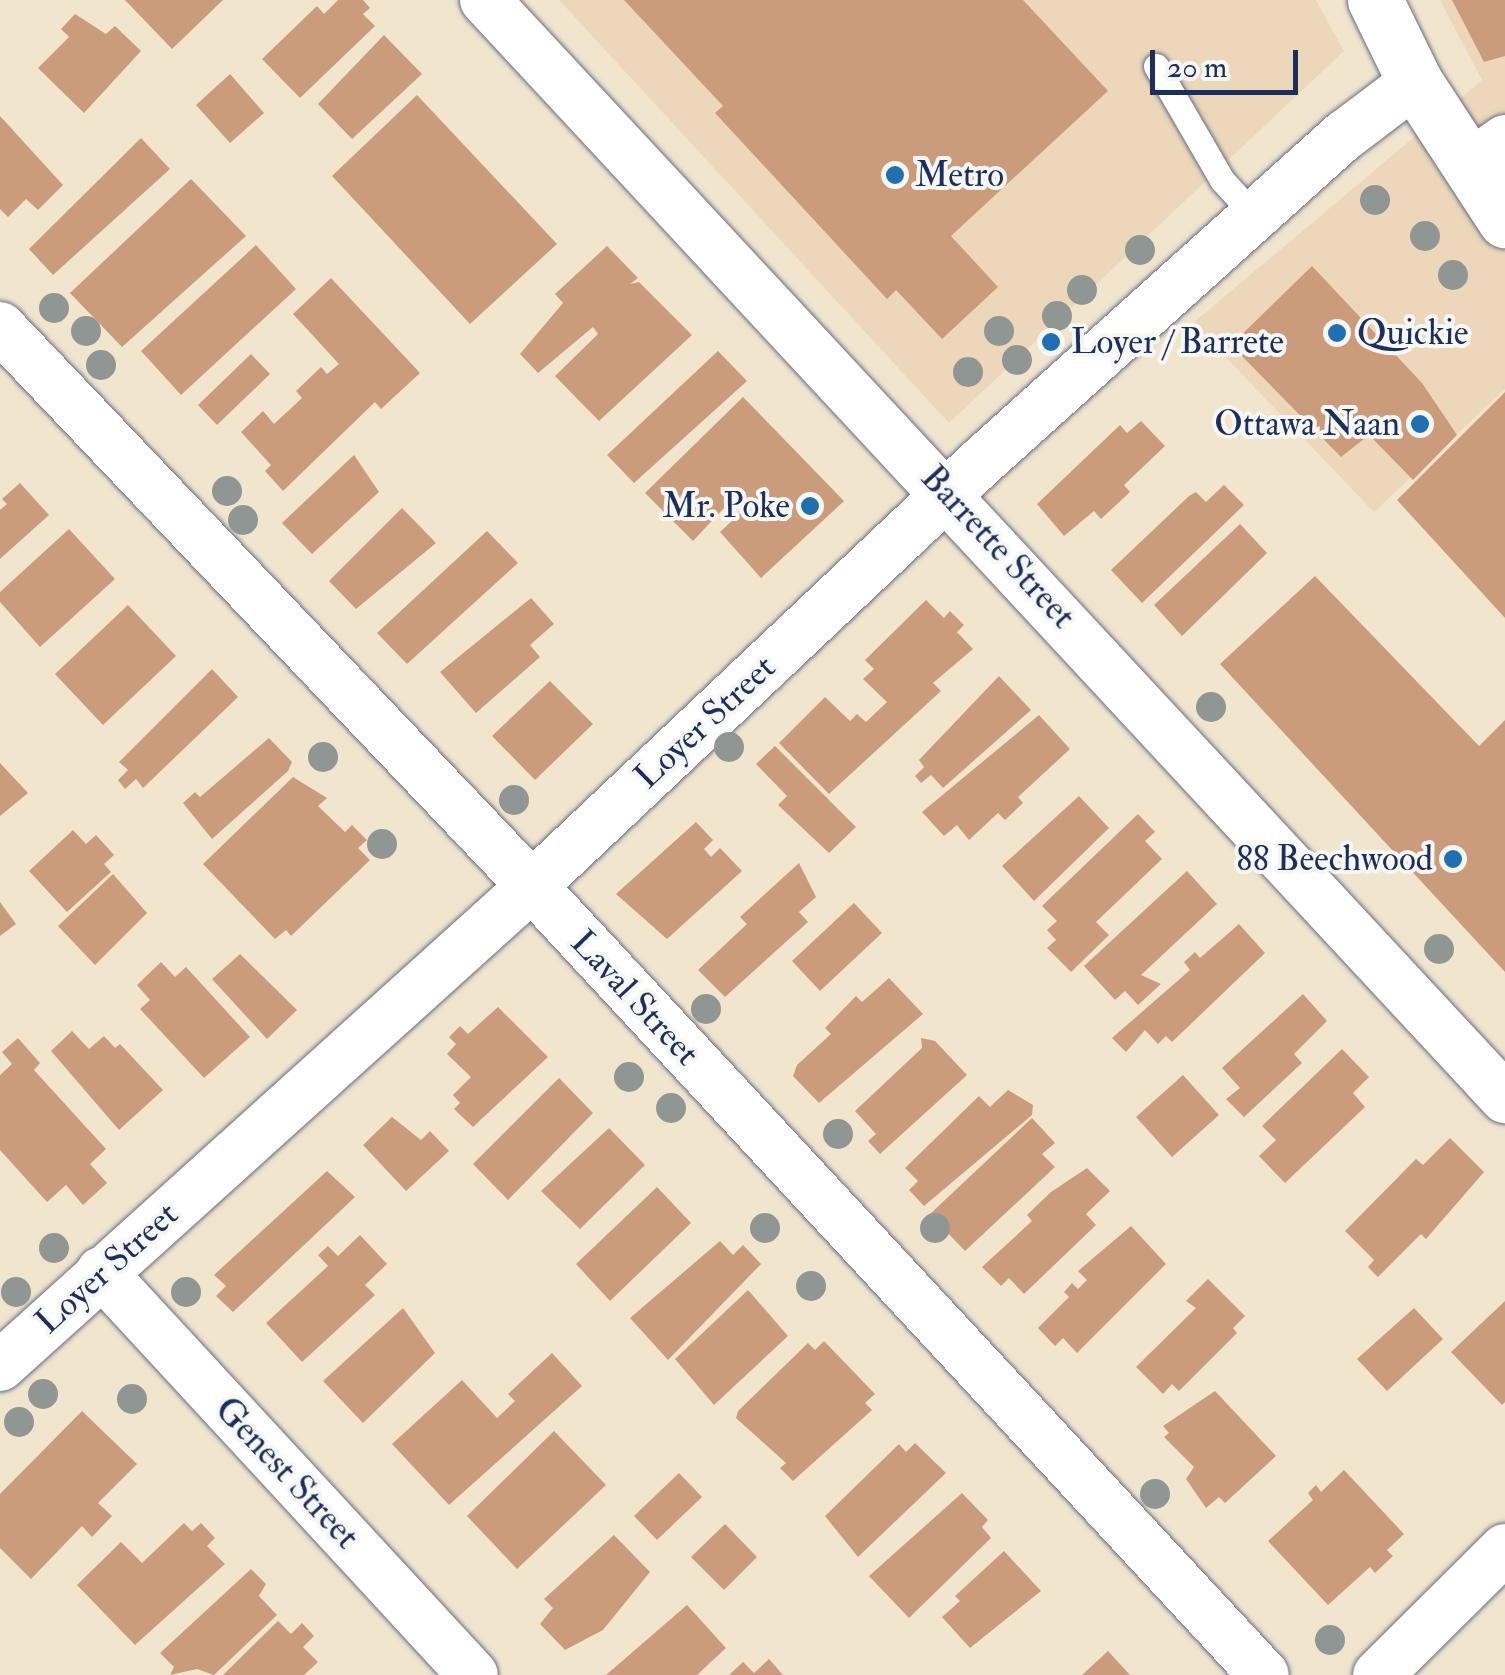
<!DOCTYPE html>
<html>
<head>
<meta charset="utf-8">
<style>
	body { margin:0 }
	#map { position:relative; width:1505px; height:1675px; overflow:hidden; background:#f2e5ce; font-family:"IM FELL Double Pica",serif }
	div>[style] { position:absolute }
	.built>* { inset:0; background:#edd7ba }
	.building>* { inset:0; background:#ca9c7c }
	.roads { filter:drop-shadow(0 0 2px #666f85) drop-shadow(0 0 2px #666f85) }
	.service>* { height:25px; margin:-12.5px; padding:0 12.5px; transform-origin:12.5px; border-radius:12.5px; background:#fff }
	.minor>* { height:50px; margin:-25px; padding:0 25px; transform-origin:25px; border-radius:25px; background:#fff }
	.secondary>* { height:55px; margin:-27.5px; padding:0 27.5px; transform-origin:27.5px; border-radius:27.5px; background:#fff }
	.trees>* { width:30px; height:30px; margin:-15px; border-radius:50%; background:#909693 }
	.dots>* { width:28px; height:28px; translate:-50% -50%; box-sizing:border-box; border:5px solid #f6f6f2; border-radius:50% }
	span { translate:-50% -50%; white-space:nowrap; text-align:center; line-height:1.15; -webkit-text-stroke:8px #f6f6f2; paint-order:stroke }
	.poi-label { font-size:35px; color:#1b2f5e }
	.left { translate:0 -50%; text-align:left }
	.right { translate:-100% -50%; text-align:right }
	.street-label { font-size:35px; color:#1b2f5e }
	.scale { position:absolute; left:1150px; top:50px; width:148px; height:45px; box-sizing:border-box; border:5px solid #1b2f5e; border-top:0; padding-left:12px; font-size:30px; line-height:35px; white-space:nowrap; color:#1b2f5e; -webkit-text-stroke:8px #f6f6f2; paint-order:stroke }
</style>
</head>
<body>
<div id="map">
	<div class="built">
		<i style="clip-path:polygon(559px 0,1316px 0,1344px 51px,949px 423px)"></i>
		<i style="clip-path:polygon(1440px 0,1505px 0,1505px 389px,1374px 512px,1193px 323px,1482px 80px)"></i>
	</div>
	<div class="building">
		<i style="clip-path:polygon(125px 0,223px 0,172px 49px)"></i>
		<i style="clip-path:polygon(338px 0,363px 0,370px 8px,363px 14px,375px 26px,300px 98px,262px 59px,317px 6px,324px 14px)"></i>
		<i style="clip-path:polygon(624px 0,1023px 0,1108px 91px,951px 236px,998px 287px,942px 339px,896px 290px,887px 299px,715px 113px,723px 106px)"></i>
		<i style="clip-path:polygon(1452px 0,1505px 0,1505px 56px,1484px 62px)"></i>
		<i style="clip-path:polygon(75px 14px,106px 34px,115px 26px,141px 51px,84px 113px,38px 68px,69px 37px,61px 29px)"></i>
		<i style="clip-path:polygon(384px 35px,422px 74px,352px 139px,318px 104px)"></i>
		<i style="clip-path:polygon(230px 74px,264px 113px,230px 143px,196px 105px)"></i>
		<i style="clip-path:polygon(417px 95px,557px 244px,470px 324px,332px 176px)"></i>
		<i style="clip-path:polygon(0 116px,63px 185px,38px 210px,26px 199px,8px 217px,0 209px)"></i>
		<i style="clip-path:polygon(141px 138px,170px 169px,53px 275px,29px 249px)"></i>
		<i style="clip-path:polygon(191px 179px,246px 236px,122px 347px,70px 293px)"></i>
		<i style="clip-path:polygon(256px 245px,296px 289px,181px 395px,141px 351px)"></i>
		<i style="clip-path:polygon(607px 246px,638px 278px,630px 284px,639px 282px,692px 335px,599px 421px,555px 376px,598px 334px,593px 327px,538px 373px,520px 354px,563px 303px,555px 294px)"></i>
		<i style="clip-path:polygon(1312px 266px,1422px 383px,1457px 435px,1413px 480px,1369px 435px,1341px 457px,1231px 345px)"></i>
		<i style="clip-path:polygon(331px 278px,420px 373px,381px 409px,375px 402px,283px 491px,265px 471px,271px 465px,241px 432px,263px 411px,274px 424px,302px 398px,296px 391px,321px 367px,327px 374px,339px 364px,293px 314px)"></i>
		<i style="clip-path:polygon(718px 351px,747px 381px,634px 483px,607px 455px)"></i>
		<i style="clip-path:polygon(251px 354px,270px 374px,217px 425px,198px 405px)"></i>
		<i style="clip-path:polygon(1505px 392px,1505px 618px,1397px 500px)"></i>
		<i style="clip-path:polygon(743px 397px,844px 501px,761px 578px,720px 532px,749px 505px,738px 493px,693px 541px,645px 493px)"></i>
		<i style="clip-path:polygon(1141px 421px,1165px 446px,1124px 485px,1130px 492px,1101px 519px,1094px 511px,1064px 536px,1037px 504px,1120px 425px,1127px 433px)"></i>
		<i style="clip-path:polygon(354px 455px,379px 492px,312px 554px,282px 523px)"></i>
		<i style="clip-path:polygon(20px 483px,49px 515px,0 559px,0 510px,7px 504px,2px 499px)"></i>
		<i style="clip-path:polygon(1224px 485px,1244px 505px,1142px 603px,1111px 570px,1189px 496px,1196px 492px,1206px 502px)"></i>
		<i style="clip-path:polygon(402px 508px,436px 543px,356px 609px,329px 581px)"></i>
		<i style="clip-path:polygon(1240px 524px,1267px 553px,1182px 636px,1154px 605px)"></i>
		<i style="clip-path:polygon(69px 529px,115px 579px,40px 647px,0 602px,0 592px)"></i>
		<i style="clip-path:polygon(487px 531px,518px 563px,407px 664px,377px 633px)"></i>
		<i style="clip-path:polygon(1315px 576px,1479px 746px,1505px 720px,1505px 972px,1220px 664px)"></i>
		<i style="clip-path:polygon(531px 598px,554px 624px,530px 645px,540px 657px,476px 713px,440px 672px)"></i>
		<i style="clip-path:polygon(926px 600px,944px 618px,950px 611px,964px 625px,957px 632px,973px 649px,933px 683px,941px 691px,829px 794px,779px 743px,825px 697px,850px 721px,857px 714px,866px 722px,887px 702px,863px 679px,874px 669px,865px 660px)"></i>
		<i style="clip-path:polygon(128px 605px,176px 656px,103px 725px,55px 674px)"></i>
		<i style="clip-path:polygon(212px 669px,238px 697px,143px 788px,136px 779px,125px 789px,118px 780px,128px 770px,119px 762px)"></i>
		<i style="clip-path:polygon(999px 676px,1031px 710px,943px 788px,931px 775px,921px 783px,915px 776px,924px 767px,919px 760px)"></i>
		<i style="clip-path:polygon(550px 681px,593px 724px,535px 780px,492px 736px)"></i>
		<i style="clip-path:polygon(1039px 715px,1070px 749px,1018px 797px,1023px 803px,1005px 820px,998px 813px,969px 840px,957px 825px,944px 836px,922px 812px)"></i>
		<i style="clip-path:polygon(269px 738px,292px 762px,288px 771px,212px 839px,183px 803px,195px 792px,200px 797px)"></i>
		<i style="clip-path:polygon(775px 746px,856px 827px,829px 853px,778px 805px,787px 796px,756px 764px)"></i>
		<i style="clip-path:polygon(0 763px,28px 793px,0 816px)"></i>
		<i style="clip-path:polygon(293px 777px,327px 798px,318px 806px,345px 832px,352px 825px,367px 840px,358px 848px,370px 860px,291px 936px,286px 930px,275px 939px,203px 864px)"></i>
		<i style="clip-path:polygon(1079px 796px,1109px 828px,1034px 901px,1002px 866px)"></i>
		<i style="clip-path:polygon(1138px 814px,1155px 832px,1145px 841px,1162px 859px,1096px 922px,1109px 935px,1071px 972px,1047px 948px,1056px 940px,1047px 930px,1057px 921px,1042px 906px)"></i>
		<i style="clip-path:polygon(696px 822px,713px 840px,704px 849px,711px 857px,720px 848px,742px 871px,667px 939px,616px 894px)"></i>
		<i style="clip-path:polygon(73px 830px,86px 844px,96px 835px,114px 855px,104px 864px,111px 872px,67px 912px,29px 871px)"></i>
		<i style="clip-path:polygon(799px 863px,816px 897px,799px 912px,808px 922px,725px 997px,698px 970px,747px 924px,740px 917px)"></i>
		<i style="clip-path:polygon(1187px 871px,1217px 904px,1141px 975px,1161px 984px,1138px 1005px,1125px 991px,1115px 1000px,1084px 966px)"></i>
		<i style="clip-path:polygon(113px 874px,147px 913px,95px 965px,58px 926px)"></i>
		<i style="clip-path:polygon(0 902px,16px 924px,0 936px)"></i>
		<i style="clip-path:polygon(854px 903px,882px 933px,820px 991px,792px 961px)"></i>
		<i style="clip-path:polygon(1239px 924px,1265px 953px,1172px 1042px,1166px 1036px,1158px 1044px,1145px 1030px,1126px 1052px,1112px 1038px,1190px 970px,1184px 962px,1195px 952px,1200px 958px)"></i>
		<i style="clip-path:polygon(240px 954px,297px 1010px,267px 1039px,212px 979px)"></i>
		<i style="clip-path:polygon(161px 962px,175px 977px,186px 967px,250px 1037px,204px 1078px,140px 1009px,150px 1000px,137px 985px)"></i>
		<i style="clip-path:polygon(889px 978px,923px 1014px,819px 1103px,793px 1076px,797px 1065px,831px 1034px,825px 1028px,856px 996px,862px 1002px)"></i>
		<i style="clip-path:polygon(1303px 994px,1327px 1021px,1294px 1054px,1302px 1063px,1244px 1117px,1226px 1099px,1240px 1088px,1222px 1068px)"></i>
		<i style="clip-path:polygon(498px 1007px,548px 1057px,473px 1127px,454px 1109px,460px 1103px,453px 1095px,471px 1077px,447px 1054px,456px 1044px,449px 1037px,460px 1026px,468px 1034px)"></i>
		<i style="clip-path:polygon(72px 1031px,89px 1049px,104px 1036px,115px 1048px,120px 1044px,163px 1090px,119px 1130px,51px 1051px)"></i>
		<i style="clip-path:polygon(18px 1038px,40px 1063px,34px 1070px,106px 1149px,90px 1164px,107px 1183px,83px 1205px,66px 1185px,47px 1202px,0 1150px,0 1075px,12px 1064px,2px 1052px)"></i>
		<i style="clip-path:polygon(921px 1038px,935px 1041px,967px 1075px,880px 1154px,868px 1141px,876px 1134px,855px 1111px,922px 1048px)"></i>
		<i style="clip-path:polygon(1342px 1049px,1369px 1077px,1353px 1093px,1365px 1107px,1285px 1183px,1259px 1156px,1276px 1140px,1262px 1126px)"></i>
		<i style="clip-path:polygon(1183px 1075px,1219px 1115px,1172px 1157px,1136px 1117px)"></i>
		<i style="clip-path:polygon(559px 1078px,593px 1113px,508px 1200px,473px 1164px)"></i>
		<i style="clip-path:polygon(1008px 1090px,1033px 1105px,1032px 1115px,924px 1206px,909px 1190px,918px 1181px,905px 1168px,979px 1096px,990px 1107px)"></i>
		<i style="clip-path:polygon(392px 1117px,421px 1140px,430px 1131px,449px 1151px,406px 1191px,363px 1145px)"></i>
		<i style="clip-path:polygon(1032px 1118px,1055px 1143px,1042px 1154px,1055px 1167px,965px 1251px,930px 1214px)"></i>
		<i style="clip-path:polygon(609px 1128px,645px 1165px,580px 1229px,541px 1191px)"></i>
		<i style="clip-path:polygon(1450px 1138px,1484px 1172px,1426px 1239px,1421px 1234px,1378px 1277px,1368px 1267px,1374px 1260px,1345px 1231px,1416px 1159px,1423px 1165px)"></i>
		<i style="clip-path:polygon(1087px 1168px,1110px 1191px,1086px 1214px,1096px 1225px,1024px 1294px,1009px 1278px,1001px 1286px,982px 1267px,1032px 1221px,1027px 1215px,1051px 1192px)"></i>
		<i style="clip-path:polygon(327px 1171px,355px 1197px,233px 1312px,216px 1296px,226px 1286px,214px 1275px)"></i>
		<i style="clip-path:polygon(657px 1187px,691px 1223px,610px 1301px,576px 1264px)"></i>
		<i style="clip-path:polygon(1131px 1226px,1166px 1264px,1077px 1353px,1063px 1338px,1055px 1346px,1038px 1328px,1069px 1297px,1064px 1292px,1072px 1283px,1078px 1289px,1087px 1280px,1078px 1271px)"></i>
		<i style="clip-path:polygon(360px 1235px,387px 1264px,365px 1285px,375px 1295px,302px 1362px,266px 1323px,328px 1266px,318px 1255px,328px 1246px,338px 1256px)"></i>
		<i style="clip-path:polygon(720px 1241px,733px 1255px,743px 1245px,761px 1264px,668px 1360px,630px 1318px)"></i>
		<i style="clip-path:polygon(1208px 1279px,1245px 1316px,1233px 1328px,1237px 1333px,1179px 1391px,1172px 1384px,1163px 1394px,1136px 1367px,1196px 1308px,1186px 1301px)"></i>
		<i style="clip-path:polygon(748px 1290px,788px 1336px,714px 1405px,675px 1359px)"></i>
		<i style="clip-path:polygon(1505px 1301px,1505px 1402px,1502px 1405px,1451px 1352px)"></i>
		<i style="clip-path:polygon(403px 1308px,435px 1353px,363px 1423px,323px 1381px)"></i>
		<i style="clip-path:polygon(1414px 1308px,1443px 1339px,1387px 1391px,1357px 1359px)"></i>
		<i style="clip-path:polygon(824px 1341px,875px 1394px,865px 1403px,872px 1410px,793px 1481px,780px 1468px,786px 1463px,736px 1418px,738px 1411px,808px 1343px,815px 1350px)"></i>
		<i style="clip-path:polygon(552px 1353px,582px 1386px,449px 1505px,392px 1444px,462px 1380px,497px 1418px,515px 1401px,508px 1394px)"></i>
		<i style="clip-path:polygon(1215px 1391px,1276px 1456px,1225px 1503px,1219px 1497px,1206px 1508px,1186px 1479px,1194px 1467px,1164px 1437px,1169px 1433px,1163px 1426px)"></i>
		<i style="clip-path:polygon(82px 1411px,137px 1464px,98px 1503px,112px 1516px,92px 1537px,82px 1526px,31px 1579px,0 1548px,0 1494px)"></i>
		<i style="clip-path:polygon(554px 1431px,606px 1485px,517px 1569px,467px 1516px)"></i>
		<i style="clip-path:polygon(915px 1443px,946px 1473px,858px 1557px,825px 1516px,899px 1444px,906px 1452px)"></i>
		<i style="clip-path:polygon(1344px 1470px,1404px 1534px,1387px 1550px,1393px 1556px,1375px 1573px,1370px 1567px,1328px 1605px,1268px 1541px,1313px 1500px,1308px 1493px,1316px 1485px,1321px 1492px)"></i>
		<i style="clip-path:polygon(679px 1473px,702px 1497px,657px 1540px,634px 1516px)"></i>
		<i style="clip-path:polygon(962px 1493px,988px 1520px,982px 1527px,991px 1538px,909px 1618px,869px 1576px)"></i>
		<i style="clip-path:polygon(184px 1523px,192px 1531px,201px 1523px,215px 1538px,207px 1546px,225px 1564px,135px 1645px,77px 1585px,121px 1542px,142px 1563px)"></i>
		<i style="clip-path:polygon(725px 1524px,757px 1557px,724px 1590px,691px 1557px)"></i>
		<i style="clip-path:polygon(614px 1535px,650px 1572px,603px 1630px,565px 1650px,540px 1624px,553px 1608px,544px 1599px)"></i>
		<i style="clip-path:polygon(1004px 1551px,1041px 1591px,970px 1648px,942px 1617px,960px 1601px,955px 1596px)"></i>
		<i style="clip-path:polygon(251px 1569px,266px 1584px,259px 1596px,277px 1615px,214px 1675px,197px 1669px,170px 1675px,174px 1667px,160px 1653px)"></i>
		<i style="clip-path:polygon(687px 1605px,726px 1648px,697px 1675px,606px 1675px)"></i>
		<i style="clip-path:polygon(278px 1621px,291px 1634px,302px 1623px,314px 1636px,303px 1647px,318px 1662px,304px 1675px,223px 1675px)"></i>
		<i style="clip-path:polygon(1108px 1651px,1130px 1675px,1082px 1675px)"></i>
		<i style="clip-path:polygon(769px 1659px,783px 1675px,729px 1675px,743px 1662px,754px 1673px)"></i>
	</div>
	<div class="roads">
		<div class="service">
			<i style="left:1156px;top:66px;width:132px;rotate:59.9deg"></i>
			<i style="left:1222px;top:180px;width:49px;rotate:47.5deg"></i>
		</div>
		<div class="minor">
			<i style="left:485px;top:0;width:1499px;rotate:47.11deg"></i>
			<i style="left:1470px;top:165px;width:43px;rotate:-35.5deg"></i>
			<i style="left:0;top:327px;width:772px;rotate:46.42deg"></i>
			<i style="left:532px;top:886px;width:1076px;rotate:47.15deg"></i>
			<i style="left:101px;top:1272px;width:548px;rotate:47.29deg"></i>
			<i style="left:0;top:1366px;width:717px;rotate:-42.06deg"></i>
			<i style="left:532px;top:886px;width:615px;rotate:-43.35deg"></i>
			<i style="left:979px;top:464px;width:492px;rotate:-42deg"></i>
			<i style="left:1345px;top:135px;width:88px;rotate:-37.1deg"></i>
			<i style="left:1378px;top:1675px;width:179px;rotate:-44.8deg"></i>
		</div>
		<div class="secondary">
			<i style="left:1375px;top:0;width:91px;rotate:64deg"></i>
			<i style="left:1415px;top:82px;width:165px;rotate:56.9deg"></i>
		</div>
	</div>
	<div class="trees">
		<i style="left:1375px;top:200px"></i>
		<i style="left:1425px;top:236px"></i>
		<i style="left:1140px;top:250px"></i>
		<i style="left:1453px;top:275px"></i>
		<i style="left:1082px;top:290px"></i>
		<i style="left:54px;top:308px"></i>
		<i style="left:1057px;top:316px"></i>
		<i style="left:86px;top:331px"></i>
		<i style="left:999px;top:331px"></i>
		<i style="left:1017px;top:360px"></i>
		<i style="left:101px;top:365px"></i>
		<i style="left:968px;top:372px"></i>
		<i style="left:227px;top:491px"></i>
		<i style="left:243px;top:520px"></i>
		<i style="left:1211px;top:707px"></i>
		<i style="left:729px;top:747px"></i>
		<i style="left:323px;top:757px"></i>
		<i style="left:514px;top:800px"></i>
		<i style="left:382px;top:844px"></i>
		<i style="left:1439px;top:949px"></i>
		<i style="left:706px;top:1009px"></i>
		<i style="left:629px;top:1077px"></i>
		<i style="left:671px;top:1108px"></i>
		<i style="left:838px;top:1134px"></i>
		<i style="left:765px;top:1228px"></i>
		<i style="left:935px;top:1228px"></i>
		<i style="left:54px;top:1248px"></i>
		<i style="left:811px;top:1286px"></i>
		<i style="left:16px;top:1292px"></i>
		<i style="left:186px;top:1292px"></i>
		<i style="left:43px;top:1394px"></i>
		<i style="left:132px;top:1399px"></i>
		<i style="left:19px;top:1422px"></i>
		<i style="left:1155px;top:1494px"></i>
		<i style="left:1330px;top:1640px"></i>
	</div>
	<div class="dots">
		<i style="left:895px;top:175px;background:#1f6fb2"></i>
		<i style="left:1337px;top:333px;background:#1f6fb2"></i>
		<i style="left:1051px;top:342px;background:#1f6fb2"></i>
		<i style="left:1420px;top:424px;background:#1f6fb2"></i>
		<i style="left:810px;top:506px;background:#1f6fb2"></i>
		<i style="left:1453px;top:859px;background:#1f6fb2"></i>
	</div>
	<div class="poi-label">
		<span class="left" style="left:915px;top:175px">Metro</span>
		<span class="left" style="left:1357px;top:333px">Quickie</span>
		<span class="left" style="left:1071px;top:342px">Loyer / Barrete</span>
		<span class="right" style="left:1400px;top:424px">Ottawa Naan</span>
		<span class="right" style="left:790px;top:506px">Mr. Poke</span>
		<span class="right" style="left:1433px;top:859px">88 Beechwood</span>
	</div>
	<div class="street-label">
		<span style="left:998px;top:547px;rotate:47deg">Barrette Street</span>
		<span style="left:705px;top:722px;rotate:-43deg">Loyer Street</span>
		<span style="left:635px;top:998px;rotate:47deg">Laval Street</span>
		<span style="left:107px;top:1268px;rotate:-42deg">Loyer Street</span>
		<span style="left:287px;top:1473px;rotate:47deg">Genest Street</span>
	</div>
	<div class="scale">20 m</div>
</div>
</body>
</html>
